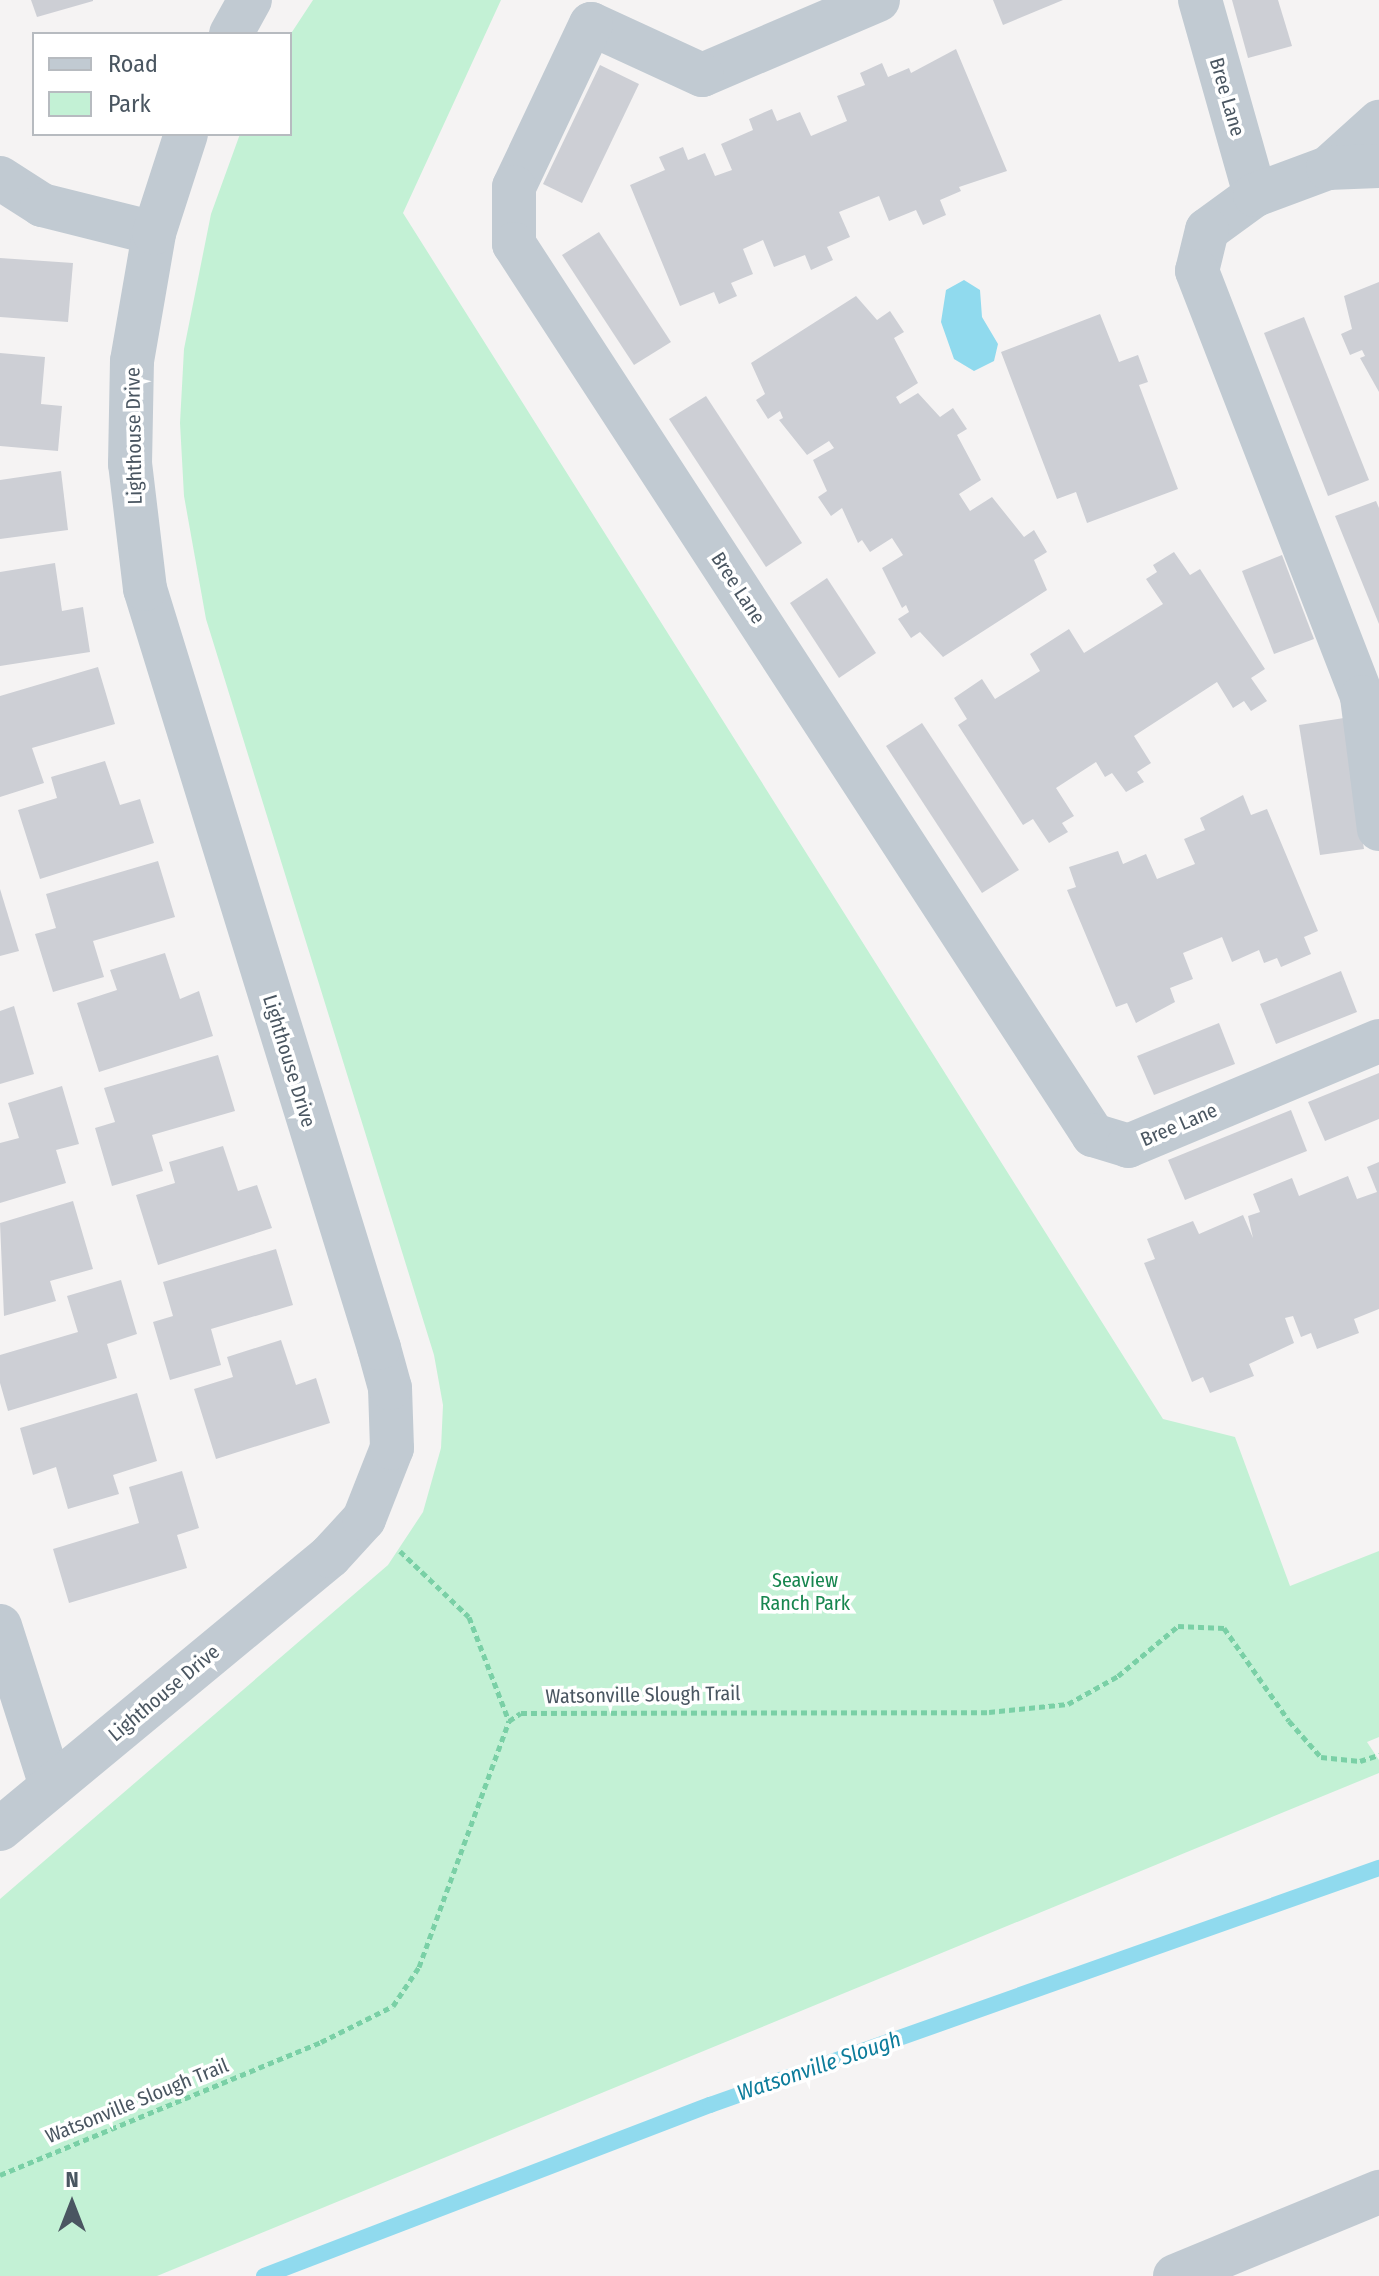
<!DOCTYPE html>
<html>
<head>
<meta charset="utf-8">
<style>
	body { margin:0 }
	#map { position:relative; width:1379px; height:2276px; overflow:hidden; background:#f5f3f3; font-family:"Fira Sans Condensed",sans-serif }
	div>[style] { position:absolute }
	.green>* { inset:0; background:#c3f1d5 }
	.water>* { inset:0; background:#90daee }
	.stream>* { height:16px; margin:-8px; padding:0 8px; transform-origin:8px; border-radius:8px; background:#90daee }
	.building>* { inset:0; background:#cdcfd5 }
	.path>* { height:5px; margin-top:-2.5px; transform-origin:0; background:repeating-linear-gradient(90deg,#7ad0a6 0 6px,transparent 0 10px) }
	.minor>* { height:44px; margin:-22px; padding:0 22px; transform-origin:22px; border-radius:22px; background:#c1cad2 }
	span { translate:-50% -50%; white-space:nowrap; text-align:center; line-height:1.15; -webkit-text-stroke:7px #fff; paint-order:stroke }
	.street-label { font-size:20px; color:#4a5661 }
	.park-label { font-size:20px; color:#17864f }
	.water-label { font-size:22px; color:#0c7c9b; font-style:italic }
	.legend { position:absolute; left:32px; top:32px; width:260px; height:104px; box-sizing:border-box; background:#fff; border:2px solid #b7bbc0; margin:0; padding:10px 14px; list-style:none; font-size:24px; color:#4a5661 }
	.legend li { display:flex; align-items:center; gap:16px; height:40px }
	.legend b { width:40px; border:2px solid #b7bbc0 }
	.north { position:absolute; left:32px; top:2164px; width:80px; height:80px; -webkit-text-stroke:6px #fff; paint-order:stroke; rotate:0deg; font-size:22px; font-weight:700; line-height:32px; text-align:center; color:#4a5661 }
	.north::after { content:''; display:block; margin:auto; width:28px; height:36px; background:#4a5661; clip-path:polygon(50% 0,100% 100%,50% 72%,0 100%) }
</style>
</head>
<body>
<div id="map">
	<div class="green">
		<i style="clip-path:polygon(313px 0,501px 0,403px 213px,1163px 1419px,1235px 1437px,1290px 1586px,1379px 1551px,1379px 1737px,1367px 1742px,1379px 1760px,1379px 1773px,157px 2276px,0 2276px,0 1899px,388px 1565px,423px 1512px,441px 1448px,443px 1405px,434px 1355px,206px 619px,184px 496px,180px 423px,184px 349px,211px 214px,240px 134px,290px 134px,290px 35px)"></i>
	</div>
	<div class="water">
		<i style="clip-path:polygon(964px 280px,980px 290px,982px 317px,998px 344px,994px 361px,974px 371px,954px 359px,941px 322px,946px 290px)"></i>
	</div>
	<div class="stream">
		<i style="left:264px;top:2276px;width:478px;rotate:-21deg"></i>
		<i style="left:710px;top:2105px;width:710px;rotate:-19.51deg"></i>
	</div>
	<div class="building">
		<i style="clip-path:polygon(31px 0,93px 0,93px 1px,37px 17px)"></i>
		<i style="clip-path:polygon(993px 0,1063px 0,1003px 25px)"></i>
		<i style="clip-path:polygon(1232px 0,1278px 0,1292px 46px,1248px 58px)"></i>
		<i style="clip-path:polygon(956px 49px,1007px 171px,959px 187px,961px 191px,940px 200px,946px 215px,923px 225px,916px 210px,889px 221px,879px 196px,839px 212px,850px 237px,827px 247px,833px 260px,811px 270px,805px 255px,774px 267px,763px 240px,743px 249px,753px 274px,731px 283px,737px 296px,719px 304px,714px 292px,680px 306px,630px 185px,665px 170px,659px 157px,683px 147px,688px 160px,705px 153px,715px 176px,732px 170px,721px 144px,753px 130px,749px 119px,772px 109px,777px 121px,800px 112px,811px 136px,847px 121px,837px 96px,865px 85px,860px 73px,882px 63px,888px 77px,909px 68px,911px 73px)"></i>
		<i style="clip-path:polygon(600px 65px,639px 84px,582px 203px,543px 184px)"></i>
		<i style="clip-path:polygon(599px 232px,671px 342px,634px 365px,562px 255px)"></i>
		<i style="clip-path:polygon(0 258px,73px 263px,68px 322px,0 317px)"></i>
		<i style="clip-path:polygon(1379px 282px,1379px 392px,1360px 358px,1365px 356px,1362px 350px,1350px 355px,1341px 334px,1352px 329px,1344px 296px)"></i>
		<i style="clip-path:polygon(856px 296px,877px 320px,890px 311px,904px 332px,894px 338px,918px 383px,896px 397px,900px 404px,918px 393px,940px 417px,953px 408px,967px 429px,957px 435px,981px 480px,959px 494px,970px 511px,992px 497px,1024px 537px,1034px 530px,1047px 552px,1034px 560px,1047px 590px,943px 657px,920px 632px,911px 638px,898px 619px,909px 612px,906px 605px,902px 608px,882px 568px,903px 555px,892px 538px,870px 552px,862px 540px,858px 543px,842px 508px,831px 516px,818px 497px,827px 491px,813px 460px,834px 448px,829px 441px,807px 455px,779px 420px,783px 418px,780px 411px,768px 419px,756px 400px,765px 394px,751px 363px)"></i>
		<i style="clip-path:polygon(1100px 314px,1119px 362px,1138px 355px,1148px 382px,1139px 385px,1178px 489px,1087px 523px,1076px 492px,1057px 499px,1001px 352px)"></i>
		<i style="clip-path:polygon(1304px 317px,1369px 480px,1328px 496px,1264px 333px)"></i>
		<i style="clip-path:polygon(0 353px,45px 357px,41px 404px,62px 406px,58px 451px,0 446px)"></i>
		<i style="clip-path:polygon(706px 396px,802px 543px,766px 567px,669px 419px)"></i>
		<i style="clip-path:polygon(61px 471px,68px 530px,0 539px,0 480px)"></i>
		<i style="clip-path:polygon(1376px 501px,1379px 508px,1379px 624px,1335px 516px)"></i>
		<i style="clip-path:polygon(1174px 552px,1190px 575px,1200px 569px,1265px 669px,1251px 678px,1267px 701px,1251px 711px,1244px 701px,1233px 708px,1217px 682px,1134px 736px,1151px 763px,1137px 772px,1144px 782px,1126px 792px,1112px 773px,1105px 777px,1096px 762px,1056px 788px,1074px 816px,1062px 823px,1068px 832px,1049px 843px,1033px 819px,1023px 825px,958px 725px,967px 719px,954px 698px,982px 679px,995px 699px,1040px 671px,1030px 654px,1069px 629px,1084px 653px,1163px 604px,1146px 579px,1157px 572px,1153px 565px)"></i>
		<i style="clip-path:polygon(1282px 555px,1314px 639px,1274px 654px,1242px 571px)"></i>
		<i style="clip-path:polygon(55px 563px,62px 611px,83px 607px,90px 652px,0 666px,0 572px)"></i>
		<i style="clip-path:polygon(827px 578px,876px 653px,839px 678px,790px 603px)"></i>
		<i style="clip-path:polygon(98px 667px,115px 724px,32px 748px,44px 783px,0 797px,0 696px)"></i>
		<i style="clip-path:polygon(1344px 718px,1364px 849px,1320px 855px,1299px 725px)"></i>
		<i style="clip-path:polygon(922px 723px,1019px 870px,982px 893px,886px 746px)"></i>
		<i style="clip-path:polygon(105px 761px,120px 805px,140px 799px,154px 843px,40px 879px,18px 810px,57px 798px,51px 777px)"></i>
		<i style="clip-path:polygon(1243px 795px,1251px 815px,1267px 809px,1318px 931px,1304px 937px,1311px 954px,1281px 967px,1277px 958px,1264px 963px,1259px 950px,1232px 962px,1222px 937px,1183px 953px,1193px 979px,1170px 988px,1175px 1002px,1136px 1023px,1127px 1003px,1116px 1007px,1067px 890px,1076px 887px,1069px 867px,1118px 851px,1123px 864px,1146px 854px,1157px 879px,1195px 864px,1184px 839px,1205px 830px,1200px 818px)"></i>
		<i style="clip-path:polygon(158px 861px,175px 917px,93px 941px,104px 977px,53px 992px,35px 934px,56px 928px,46px 894px)"></i>
		<i style="clip-path:polygon(0 889px,19px 951px,0 956px)"></i>
		<i style="clip-path:polygon(165px 953px,180px 999px,199px 991px,213px 1036px,99px 1072px,77px 1003px,117px 990px,110px 970px)"></i>
		<i style="clip-path:polygon(1341px 971px,1357px 1012px,1276px 1044px,1260px 1004px)"></i>
		<i style="clip-path:polygon(14px 1006px,34px 1074px,0 1084px,0 1011px)"></i>
		<i style="clip-path:polygon(1219px 1023px,1235px 1064px,1154px 1095px,1137px 1056px)"></i>
		<i style="clip-path:polygon(218px 1055px,235px 1111px,152px 1135px,163px 1171px,112px 1186px,95px 1128px,115px 1122px,104px 1088px)"></i>
		<i style="clip-path:polygon(1379px 1073px,1379px 1119px,1325px 1141px,1308px 1102px)"></i>
		<i style="clip-path:polygon(62px 1086px,79px 1144px,56px 1150px,66px 1183px,0 1203px,0 1143px,19px 1138px,8px 1103px)"></i>
		<i style="clip-path:polygon(1291px 1110px,1307px 1151px,1185px 1200px,1168px 1160px)"></i>
		<i style="clip-path:polygon(223px 1146px,238px 1191px,257px 1185px,272px 1228px,158px 1265px,136px 1195px,175px 1183px,169px 1162px)"></i>
		<i style="clip-path:polygon(1379px 1162px,1379px 1309px,1354px 1319px,1359px 1333px,1317px 1349px,1311px 1333px,1301px 1337px,1293px 1316px,1285px 1318px,1294px 1343px,1249px 1364px,1254px 1376px,1210px 1393px,1203px 1377px,1192px 1382px,1144px 1263px,1155px 1259px,1147px 1239px,1193px 1221px,1199px 1234px,1243px 1215px,1253px 1238px,1248px 1216px,1260px 1212px,1253px 1194px,1292px 1178px,1299px 1196px,1348px 1176px,1357px 1199px,1377px 1192px,1367px 1167px)"></i>
		<i style="clip-path:polygon(73px 1201px,93px 1269px,50px 1281px,56px 1301px,4px 1316px,0 1223px)"></i>
		<i style="clip-path:polygon(276px 1249px,293px 1305px,211px 1329px,221px 1365px,170px 1380px,153px 1322px,173px 1316px,163px 1282px)"></i>
		<i style="clip-path:polygon(121px 1280px,137px 1334px,107px 1344px,117px 1378px,8px 1411px,0 1383px,0 1355px,78px 1332px,67px 1296px)"></i>
		<i style="clip-path:polygon(281px 1340px,296px 1385px,316px 1378px,330px 1423px,216px 1459px,194px 1389px,233px 1377px,227px 1357px)"></i>
		<i style="clip-path:polygon(137px 1393px,157px 1461px,113px 1475px,119px 1494px,68px 1509px,56px 1467px,33px 1475px,20px 1428px)"></i>
		<i style="clip-path:polygon(182px 1471px,199px 1528px,177px 1535px,187px 1568px,69px 1603px,53px 1549px,139px 1523px,129px 1487px)"></i>
	</div>
	<div class="path">
		<i style="left:400px;top:1551px;width:95px;rotate:43.7deg"></i>
		<i style="left:469px;top:1617px;width:111px;rotate:69deg"></i>
		<i style="left:0;top:2175px;width:347px;rotate:-22.5deg"></i>
		<i style="left:321px;top:2042px;width:80px;rotate:-26.6deg"></i>
		<i style="left:393px;top:2006px;width:47px;rotate:-56.3deg"></i>
		<i style="left:419px;top:1967px;width:262px;rotate:-69.9deg"></i>
		<i style="left:509px;top:1721px;width:14px;rotate:-34deg"></i>
		<i style="left:521px;top:1713px;width:468px;rotate:-0.1deg"></i>
		<i style="left:989px;top:1712px;width:79px;rotate:-5.8deg"></i>
		<i style="left:1068px;top:1704px;width:57px;rotate:-29.2deg"></i>
		<i style="left:1118px;top:1676px;width:78px;rotate:-39.8deg"></i>
		<i style="left:1178px;top:1626px;width:46px;rotate:2.5deg"></i>
		<i style="left:1224px;top:1628px;width:113px;rotate:55deg"></i>
		<i style="left:1289px;top:1721px;width:48px;rotate:48.4deg"></i>
		<i style="left:1321px;top:1757px;width:39px;rotate:6deg"></i>
		<i style="left:1360px;top:1761px;width:20px;rotate:-18deg"></i>
	</div>
	<div class="minor">
		<i style="left:878px;top:0;width:191px;rotate:156.9deg"></i>
		<i style="left:702px;top:75px;width:122px;rotate:-155.3deg"></i>
		<i style="left:591px;top:24px;width:180px;rotate:115.3deg"></i>
		<i style="left:514px;top:187px;width:57px;rotate:90deg"></i>
		<i style="left:514px;top:244px;width:1063px;rotate:56.98deg"></i>
		<i style="left:1093px;top:1135px;width:37px;rotate:17deg"></i>
		<i style="left:1128px;top:1146px;width:272px;rotate:-22.7deg"></i>
		<i style="left:1200px;top:0;width:203px;rotate:74.2deg"></i>
		<i style="left:1255px;top:195px;width:59px;rotate:143.9deg"></i>
		<i style="left:1207px;top:230px;width:42px;rotate:103.7deg"></i>
		<i style="left:1197px;top:271px;width:457px;rotate:68.8deg"></i>
		<i style="left:1362px;top:697px;width:133px;rotate:82.7deg"></i>
		<i style="left:231px;top:34px;width:39px;rotate:-61deg"></i>
		<i style="left:1328px;top:168px;width:69px;rotate:-42deg"></i>
		<i style="left:0;top:178px;width:50px;rotate:32.7deg"></i>
		<i style="left:42px;top:205px;width:115px;rotate:14deg"></i>
		<i style="left:1255px;top:195px;width:78px;rotate:-20.3deg"></i>
		<i style="left:1328px;top:168px;width:51px;rotate:-2.2deg"></i>
		<i style="left:0;top:1626px;width:168px;rotate:72.3deg"></i>
		<i style="left:0;top:1829px;width:428px;rotate:-39.6deg"></i>
		<i style="left:330px;top:1556px;width:50px;rotate:-47.4deg"></i>
		<i style="left:364px;top:1519px;width:76px;rotate:-68.5deg"></i>
		<i style="left:392px;top:1448px;width:60px;rotate:-91.9deg"></i>
		<i style="left:390px;top:1388px;width:41px;rotate:-105.4deg"></i>
		<i style="left:379px;top:1348px;width:794px;rotate:-107.13deg"></i>
		<i style="left:145px;top:589px;width:126px;rotate:-96.8deg"></i>
		<i style="left:130px;top:464px;width:103px;rotate:-88.9deg"></i>
		<i style="left:132px;top:361px;width:130px;rotate:-80.2deg"></i>
		<i style="left:154px;top:233px;width:104px;rotate:-72.1deg"></i>
		<i style="left:1175px;top:2276px;width:221px;rotate:-22.4deg"></i>
	</div>
	<div class="street-label">
		<span style="left:1227px;top:97px;rotate:74deg">Bree Lane</span>
		<span style="left:134px;top:436px;rotate:-91deg">Lighthouse Drive</span>
		<span style="left:738px;top:588px;rotate:57deg">Bree Lane</span>
		<span style="left:289px;top:1061px;rotate:73deg">Lighthouse Drive</span>
		<span style="left:1179px;top:1125px;rotate:-23deg">Bree Lane</span>
		<span style="left:164px;top:1693px;rotate:-40deg">Lighthouse Drive</span>
		<span style="left:643px;top:1695px;rotate:-1deg">Watsonville Slough Trail</span>
		<span style="left:137px;top:2101px;rotate:-22deg">Watsonville Slough Trail</span>
	</div>
	<div class="park-label">
		<span style="left:805px;top:1592px">Seaview<br>Ranch Park</span>
	</div>
	<div class="water-label">
		<span style="left:819px;top:2066px;rotate:-19deg">Watsonville Slough</span>
	</div>
	<ul class="legend">
	<li><b style="height:10px;background:#c1cad2"></b>Road</li>
	<li><b style="height:22px;background:#c3f1d5"></b>Park</li>
	</ul>
	<div class="north">N</div>
</div>
</body>
</html>
